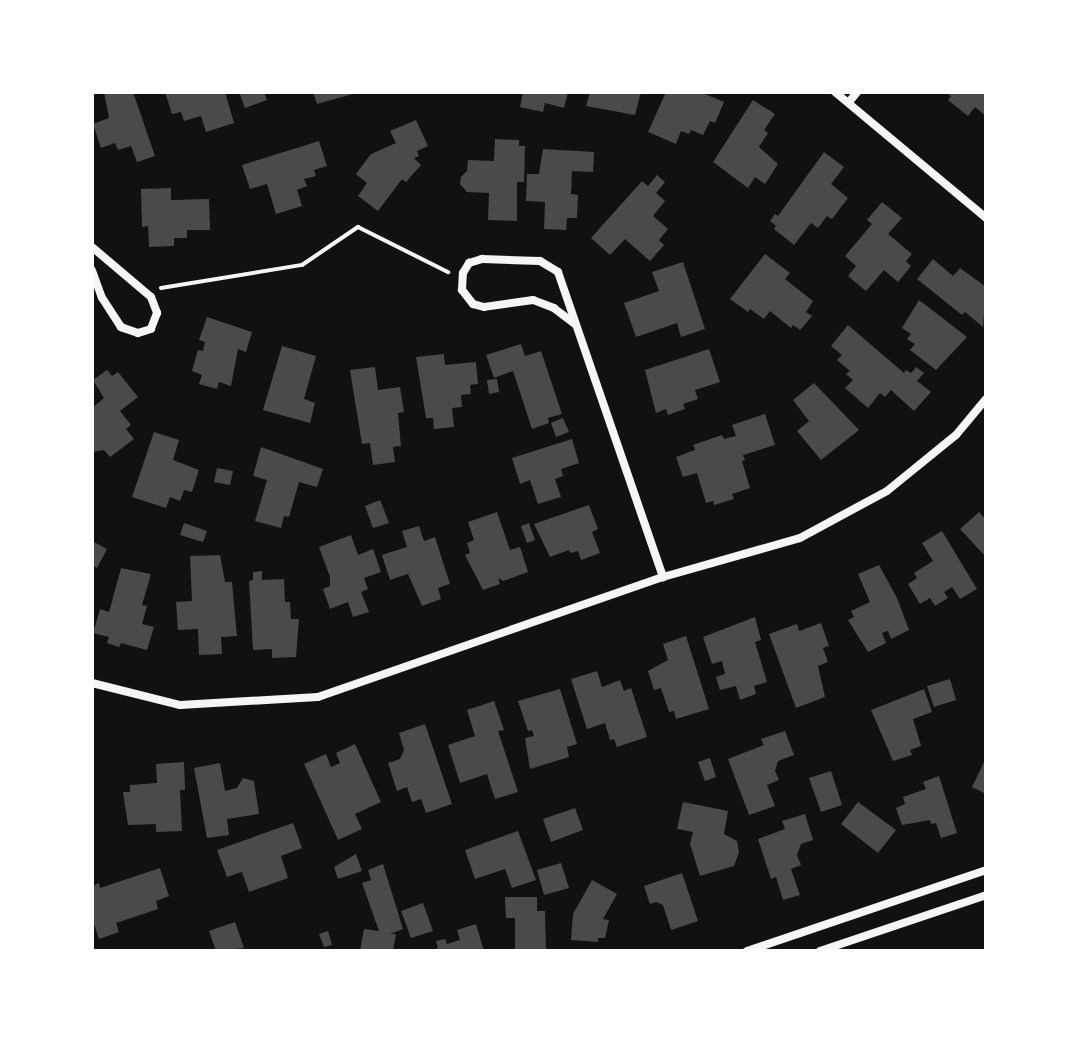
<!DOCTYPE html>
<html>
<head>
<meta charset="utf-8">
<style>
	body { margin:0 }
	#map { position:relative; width:1078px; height:1043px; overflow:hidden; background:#111; font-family:"Public Sans",sans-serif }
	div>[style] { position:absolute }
	.building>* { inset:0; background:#4a4a4a }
	.path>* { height:4px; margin:-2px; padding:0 2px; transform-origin:2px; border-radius:2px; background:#f5f5f5 }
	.minor>* { height:8px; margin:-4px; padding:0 4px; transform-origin:4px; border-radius:4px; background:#f5f5f5 }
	span { translate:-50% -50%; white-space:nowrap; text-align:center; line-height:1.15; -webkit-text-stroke:6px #fff; paint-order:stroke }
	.frame { position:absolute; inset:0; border:94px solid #fff; pointer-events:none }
</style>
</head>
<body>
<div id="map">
	<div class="building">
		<i style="clip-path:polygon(104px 92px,133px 92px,155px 156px,137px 162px,131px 146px,118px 150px,115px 143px,101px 148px,93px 124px,109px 118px)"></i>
		<i style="clip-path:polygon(165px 92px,225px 92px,234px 123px,206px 132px,201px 116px,184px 121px,181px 112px,172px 114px)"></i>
		<i style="clip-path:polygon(239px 92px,264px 92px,267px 100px,245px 108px)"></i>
		<i style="clip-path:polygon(313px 92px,356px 92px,356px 93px,317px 104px)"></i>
		<i style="clip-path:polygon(523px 92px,568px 92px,564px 108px,545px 103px,543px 112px,520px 107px)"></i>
		<i style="clip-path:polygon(590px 92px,641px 92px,635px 115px,586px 106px)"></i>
		<i style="clip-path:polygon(666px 92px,700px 92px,724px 102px,715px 123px,710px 121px,703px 135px,691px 130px,689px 134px,681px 131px,676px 144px,648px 132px)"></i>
		<i style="clip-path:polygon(945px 92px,986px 92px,986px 116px,975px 107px,968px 116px,948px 100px,951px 96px)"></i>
		<i style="clip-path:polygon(753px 100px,775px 114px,764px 130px,768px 133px,759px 147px,778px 164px,765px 184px,755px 177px,748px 188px,713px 162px)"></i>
		<i style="clip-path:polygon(416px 120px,428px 146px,417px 151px,419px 156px,414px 158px,421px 165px,406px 182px,402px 179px,378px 211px,358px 196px,367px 183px,356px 174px,371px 154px,396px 143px,390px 131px)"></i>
		<i style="clip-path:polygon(495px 139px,519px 140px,519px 146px,525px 146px,524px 182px,517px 182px,517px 221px,488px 220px,489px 193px,467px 192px,460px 184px,461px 177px,467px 171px,468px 160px,494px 161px)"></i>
		<i style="clip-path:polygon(319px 141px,327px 166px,314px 170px,316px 176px,304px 179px,307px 186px,297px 190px,302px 206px,276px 214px,267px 184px,250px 189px,242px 165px)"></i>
		<i style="clip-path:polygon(543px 149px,594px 152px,593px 172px,572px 171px,571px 194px,578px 195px,577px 218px,567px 218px,566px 230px,544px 229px,545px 202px,526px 201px,527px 174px,539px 174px)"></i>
		<i style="clip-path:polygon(824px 152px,844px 167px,831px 184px,848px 198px,832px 219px,827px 216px,818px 228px,811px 223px,794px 245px,774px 229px,776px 226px,770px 221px,775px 214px,778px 216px)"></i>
		<i style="clip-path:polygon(657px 175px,665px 182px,656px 193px,665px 201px,653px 216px,668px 229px,659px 240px,664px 245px,650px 261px,625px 239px,610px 255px,591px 238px,642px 181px,648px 186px)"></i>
		<i style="clip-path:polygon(171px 188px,171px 200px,209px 199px,210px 230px,187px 230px,187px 238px,174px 238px,174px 246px,149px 247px,148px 226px,142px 227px,141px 189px)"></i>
		<i style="clip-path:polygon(882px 202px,902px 218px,888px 234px,912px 254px,906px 261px,911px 266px,898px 282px,884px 270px,866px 291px,848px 276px,856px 266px,845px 256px,872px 224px,867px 220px)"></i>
		<i style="clip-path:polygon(765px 254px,790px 273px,785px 279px,813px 301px,806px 312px,812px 316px,800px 330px,793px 325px,791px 328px,770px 311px,764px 319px,750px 309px,748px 312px,730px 299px)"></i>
		<i style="clip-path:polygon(933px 259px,953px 276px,960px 268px,986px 287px,983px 327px,965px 312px,962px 315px,917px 279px)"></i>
		<i style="clip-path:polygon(683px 262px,705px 329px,681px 337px,677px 323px,636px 337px,624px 303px,659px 291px,652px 272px)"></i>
		<i style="clip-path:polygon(919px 300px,967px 337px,936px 370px,910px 350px,915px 344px,907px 339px,911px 334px,902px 328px)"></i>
		<i style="clip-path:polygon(207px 317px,252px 332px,246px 352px,238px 349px,231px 386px,219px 382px,217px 389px,199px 384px,202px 375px,192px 371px,198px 350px,203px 351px,205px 342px,199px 340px)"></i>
		<i style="clip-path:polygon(848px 325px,904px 373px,906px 370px,911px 373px,916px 367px,924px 373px,917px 381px,931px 392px,914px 411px,891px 390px,885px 397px,880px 393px,868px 408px,845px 388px,853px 380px,846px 374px,850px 371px,837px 360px,842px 355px,831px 346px)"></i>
		<i style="clip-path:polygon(521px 344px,525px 356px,541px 351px,562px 414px,548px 418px,549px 423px,532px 429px,513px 371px,494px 378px,486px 355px)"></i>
		<i style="clip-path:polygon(282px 346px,316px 356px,304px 399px,315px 403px,310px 423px,263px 410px)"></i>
		<i style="clip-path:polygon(709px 349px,720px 382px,695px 390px,698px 399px,683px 404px,685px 409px,668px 415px,666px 409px,656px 413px,645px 370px)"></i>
		<i style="clip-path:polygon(444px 354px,445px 365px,476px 362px,478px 384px,470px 385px,471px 394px,461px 395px,462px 407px,452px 408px,454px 427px,434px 429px,433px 418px,426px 418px,416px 357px)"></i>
		<i style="clip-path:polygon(375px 367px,378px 390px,400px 387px,404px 412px,398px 413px,401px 446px,393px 447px,395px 462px,373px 465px,370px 443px,362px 444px,350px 370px)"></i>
		<i style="clip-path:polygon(107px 370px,112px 376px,118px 372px,138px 397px,120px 411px,131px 425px,126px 429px,134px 439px,110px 457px,104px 450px,92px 452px,92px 408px,104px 398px,93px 380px)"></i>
		<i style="clip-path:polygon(497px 379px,499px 392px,489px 394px,487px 380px)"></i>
		<i style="clip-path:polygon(814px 383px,859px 430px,821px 460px,797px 431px,809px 421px,793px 400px)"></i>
		<i style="clip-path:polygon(765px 414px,775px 445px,743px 455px,745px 460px,742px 461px,750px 488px,732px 494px,734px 499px,714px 505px,713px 501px,706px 503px,697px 473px,683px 477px,676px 457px,695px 450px,693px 445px,722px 435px,724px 439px,736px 436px,732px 425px)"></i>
		<i style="clip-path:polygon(563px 418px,569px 432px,556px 437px,551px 423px)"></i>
		<i style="clip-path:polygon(154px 432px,179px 440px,173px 460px,199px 470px,192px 492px,184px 490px,180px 501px,170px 497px,166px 508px,132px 497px)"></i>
		<i style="clip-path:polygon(572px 439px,579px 463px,561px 469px,563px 476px,555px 479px,561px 497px,538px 504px,530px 480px,520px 484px,512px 458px)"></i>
		<i style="clip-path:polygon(261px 447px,323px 469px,317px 487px,299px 482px,289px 517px,284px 516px,281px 528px,255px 521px,267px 480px,253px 476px)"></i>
		<i style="clip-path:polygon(217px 468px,233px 471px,230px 485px,214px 482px)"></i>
		<i style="clip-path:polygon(380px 500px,389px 523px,373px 528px,365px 506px)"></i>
		<i style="clip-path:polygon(589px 505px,598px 529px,592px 532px,600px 553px,581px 560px,578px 551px,570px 553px,569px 550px,550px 557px,534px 524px)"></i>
		<i style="clip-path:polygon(497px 512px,510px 550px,520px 547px,528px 572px,503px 581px,498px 578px,500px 584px,483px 590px,465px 555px,470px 553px,467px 543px,474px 540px,468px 522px)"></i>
		<i style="clip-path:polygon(979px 512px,986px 520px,986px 557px,960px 529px)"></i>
		<i style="clip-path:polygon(184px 523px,207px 531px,203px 542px,180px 535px)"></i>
		<i style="clip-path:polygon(529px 523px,535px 540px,527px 543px,521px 526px)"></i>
		<i style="clip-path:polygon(419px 526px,424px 541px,435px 537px,450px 584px,438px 588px,441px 599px,422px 606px,408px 574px,390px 580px,382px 555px,407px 547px,402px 531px)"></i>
		<i style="clip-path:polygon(942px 531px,977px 589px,960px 599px,952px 587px,944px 592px,948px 598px,935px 606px,930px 598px,920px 604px,908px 584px,917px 578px,914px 573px,933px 561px,922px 543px)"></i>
		<i style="clip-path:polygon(351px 535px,358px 555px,373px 549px,381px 572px,364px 578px,368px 589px,361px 592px,369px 612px,353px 617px,348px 602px,330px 609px,323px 589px,330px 586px,330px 577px,319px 547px)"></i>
		<i style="clip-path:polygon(92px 541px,107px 549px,97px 568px,92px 565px)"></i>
		<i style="clip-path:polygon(220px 555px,225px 582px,232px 582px,237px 636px,221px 637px,222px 654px,199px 655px,198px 629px,178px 630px,176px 602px,192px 601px,190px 556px)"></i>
		<i style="clip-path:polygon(879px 565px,897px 598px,909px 630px,891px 639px,888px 631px,882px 633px,886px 643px,868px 652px,848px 620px,854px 617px,851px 611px,870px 602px,858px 574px)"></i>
		<i style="clip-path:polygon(121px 568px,151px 574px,142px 605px,147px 606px,142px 624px,154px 627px,147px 650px,121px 643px,119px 647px,107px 643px,109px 637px,93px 633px,100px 609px,109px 612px)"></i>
		<i style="clip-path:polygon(262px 571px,262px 580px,284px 579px,285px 602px,290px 602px,291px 619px,299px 619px,296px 657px,272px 658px,272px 649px,253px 650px,249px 581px,253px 580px,253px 572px)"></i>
		<i style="clip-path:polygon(755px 617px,761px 640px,755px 642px,767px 682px,754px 686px,756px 694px,740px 700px,736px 686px,720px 690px,716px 677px,725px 674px,722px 661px,712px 664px,703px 637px)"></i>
		<i style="clip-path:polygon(821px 623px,829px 646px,823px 648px,828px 662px,818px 666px,825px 697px,796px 708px,769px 634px,797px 624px,799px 631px)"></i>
		<i style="clip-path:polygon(686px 636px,709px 709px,676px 719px,674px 711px,669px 712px,661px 688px,654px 690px,648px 671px,668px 660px,663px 644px)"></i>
		<i style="clip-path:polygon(597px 671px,602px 687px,620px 680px,624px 691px,631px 688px,647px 737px,617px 747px,614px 739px,610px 740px,605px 723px,587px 729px,571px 679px)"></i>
		<i style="clip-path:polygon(950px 679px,956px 700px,934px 707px,927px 686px)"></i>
		<i style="clip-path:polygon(560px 689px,577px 744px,567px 747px,569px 757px,530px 769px,525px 738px,534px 736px,532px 730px,528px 731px,518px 701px)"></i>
		<i style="clip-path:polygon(924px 689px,932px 712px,913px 719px,921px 746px,910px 750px,912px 755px,893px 761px,871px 710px)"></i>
		<i style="clip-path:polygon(494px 701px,504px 730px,498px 731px,518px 792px,495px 799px,487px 774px,460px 783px,448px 745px,475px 736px,467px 710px)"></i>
		<i style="clip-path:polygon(425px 724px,452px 804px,426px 813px,421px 799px,412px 802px,407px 787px,397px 791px,388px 763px,400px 759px,404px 750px,399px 733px)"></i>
		<i style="clip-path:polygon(785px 731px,794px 755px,778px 761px,775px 771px,779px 780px,767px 785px,775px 806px,749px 815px,728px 759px,764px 745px,761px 739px)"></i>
		<i style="clip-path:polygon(355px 744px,381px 802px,355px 814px,362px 829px,338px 840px,304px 764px,326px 754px,331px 767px,340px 763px,336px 753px)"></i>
		<i style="clip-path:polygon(710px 758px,716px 777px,705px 781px,698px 762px)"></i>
		<i style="clip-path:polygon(986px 758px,986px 794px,972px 787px)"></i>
		<i style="clip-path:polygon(184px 762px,185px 790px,180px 790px,182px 831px,156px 832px,156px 824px,128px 825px,123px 792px,130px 792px,130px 785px,157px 783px,156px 764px)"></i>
		<i style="clip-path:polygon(220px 763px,225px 791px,237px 788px,243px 778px,254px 781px,259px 814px,227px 819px,229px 835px,207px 838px,194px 768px)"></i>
		<i style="clip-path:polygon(831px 771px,842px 805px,821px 812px,809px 778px)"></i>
		<i style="clip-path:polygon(939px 776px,957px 833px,941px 838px,936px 823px,931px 824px,930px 820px,902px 825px,896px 808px,905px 804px,903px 797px,926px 789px,923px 782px)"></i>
		<i style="clip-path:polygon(683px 802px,728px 811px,724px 834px,737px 841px,739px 852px,734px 866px,700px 876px,690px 844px,693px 832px,677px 829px)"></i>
		<i style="clip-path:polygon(858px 802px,896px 830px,878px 853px,841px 824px)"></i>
		<i style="clip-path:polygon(575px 808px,583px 830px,551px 842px,543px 819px)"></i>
		<i style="clip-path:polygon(805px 814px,813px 840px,801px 844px,797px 855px,801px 865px,791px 869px,800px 895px,783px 900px,776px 877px,771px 879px,758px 839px,785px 829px,782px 821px)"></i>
		<i style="clip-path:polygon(293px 823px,302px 848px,281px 856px,288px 878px,249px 892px,242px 872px,227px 877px,217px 850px)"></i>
		<i style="clip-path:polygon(518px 831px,536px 880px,512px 888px,505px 869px,475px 879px,465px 850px)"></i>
		<i style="clip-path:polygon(356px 854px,362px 871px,338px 879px,334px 867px)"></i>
		<i style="clip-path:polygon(561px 863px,569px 888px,544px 895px,537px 870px)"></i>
		<i style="clip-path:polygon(383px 864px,403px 929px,390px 934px,396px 934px,393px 951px,360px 951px,364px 929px,379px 931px,362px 883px,371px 880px,368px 870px)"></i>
		<i style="clip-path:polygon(160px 868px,169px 896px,156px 901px,158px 909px,116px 923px,119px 932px,99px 939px,92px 918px,92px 886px,99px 883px,100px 888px)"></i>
		<i style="clip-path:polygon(682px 873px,698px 921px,671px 930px,663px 905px,656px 902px,650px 904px,644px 886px)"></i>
		<i style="clip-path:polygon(592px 880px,617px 894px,603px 919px,609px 920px,605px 938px,598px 938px,598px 942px,571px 940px,573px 914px)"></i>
		<i style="clip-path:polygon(505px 897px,537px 897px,537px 911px,545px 911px,546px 951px,515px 951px,515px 918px,506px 918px)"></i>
		<i style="clip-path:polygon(423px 903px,433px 931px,411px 938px,401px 911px)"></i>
		<i style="clip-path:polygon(235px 922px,244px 948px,216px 951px,209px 931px)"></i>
		<i style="clip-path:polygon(476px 924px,484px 951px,431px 951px,438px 948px,436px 941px,445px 939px,447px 944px,460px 940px,457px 930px)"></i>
		<i style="clip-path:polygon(328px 931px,332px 945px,324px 947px,319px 934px)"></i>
	</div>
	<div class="path">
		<i style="left:161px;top:288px;width:143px;rotate:-9.3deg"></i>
		<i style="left:302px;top:265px;width:68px;rotate:-34.2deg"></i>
		<i style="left:358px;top:227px;width:101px;rotate:26.6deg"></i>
	</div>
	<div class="minor">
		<i style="left:835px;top:92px;width:197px;rotate:39.8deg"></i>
		<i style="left:849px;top:102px;width:13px;rotate:-51deg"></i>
		<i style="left:92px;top:247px;width:77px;rotate:40.3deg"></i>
		<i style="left:151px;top:297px;width:17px;rotate:69deg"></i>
		<i style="left:157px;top:313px;width:17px;rotate:111deg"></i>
		<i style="left:151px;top:329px;width:14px;rotate:163deg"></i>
		<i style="left:138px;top:333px;width:18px;rotate:-161deg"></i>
		<i style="left:121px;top:327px;width:35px;rotate:-123deg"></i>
		<i style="left:102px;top:298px;width:30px;rotate:-110deg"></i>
		<i style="left:575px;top:324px;width:26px;rotate:-143deg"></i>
		<i style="left:554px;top:308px;width:22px;rotate:-159deg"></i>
		<i style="left:533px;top:300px;width:49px;rotate:171.9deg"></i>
		<i style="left:484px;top:307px;width:11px;rotate:-165deg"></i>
		<i style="left:473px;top:304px;width:18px;rotate:-128deg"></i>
		<i style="left:462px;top:290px;width:17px;rotate:-87deg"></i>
		<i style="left:463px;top:273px;width:12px;rotate:-59deg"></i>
		<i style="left:469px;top:263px;width:14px;rotate:-17deg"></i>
		<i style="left:482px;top:259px;width:58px;rotate:2deg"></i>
		<i style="left:540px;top:261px;width:21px;rotate:31deg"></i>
		<i style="left:558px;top:272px;width:323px;rotate:71deg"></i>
		<i style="left:92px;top:683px;width:91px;rotate:14deg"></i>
		<i style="left:180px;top:705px;width:138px;rotate:-3.3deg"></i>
		<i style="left:318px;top:697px;width:365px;rotate:-19.2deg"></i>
		<i style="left:663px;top:577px;width:142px;rotate:-15.9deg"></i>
		<i style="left:800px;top:538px;width:99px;rotate:-28.4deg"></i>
		<i style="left:887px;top:491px;width:89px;rotate:-39.1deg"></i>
		<i style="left:956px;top:435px;width:47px;rotate:-50.2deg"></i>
		<i style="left:747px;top:951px;width:252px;rotate:-18.7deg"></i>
		<i style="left:820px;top:951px;width:175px;rotate:-18.6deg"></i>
	</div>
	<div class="frame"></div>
</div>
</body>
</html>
